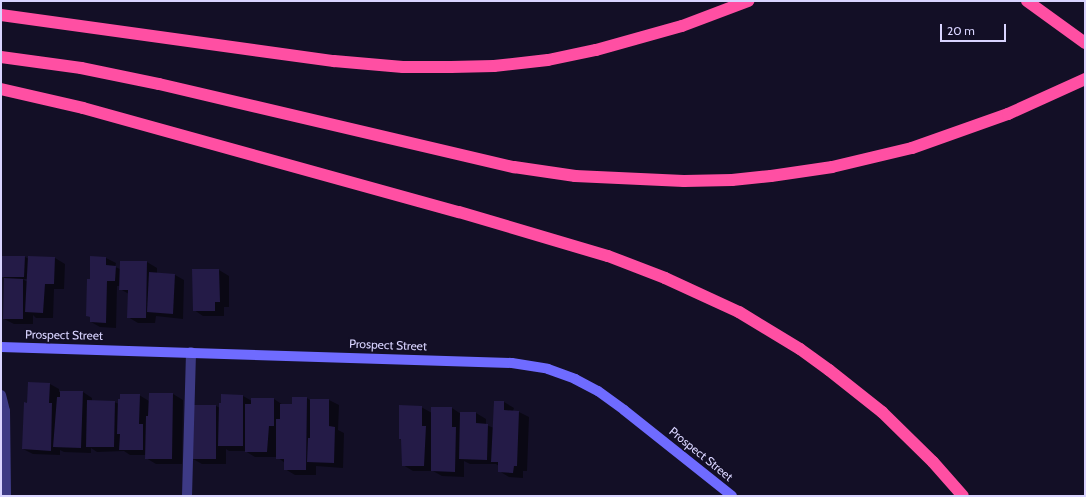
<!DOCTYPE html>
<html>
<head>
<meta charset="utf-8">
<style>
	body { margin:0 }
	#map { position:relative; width:1086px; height:497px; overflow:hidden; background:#130f26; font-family:Cabin,sans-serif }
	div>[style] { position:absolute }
	.shadow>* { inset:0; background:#0007 }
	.building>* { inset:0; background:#241b47 }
	.service>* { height:10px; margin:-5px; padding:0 5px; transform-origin:5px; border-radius:5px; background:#3d3a85 }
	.secondary>* { height:10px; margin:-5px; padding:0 5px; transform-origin:5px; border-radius:5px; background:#6f6bff }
	.motorway>* { height:12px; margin:-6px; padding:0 6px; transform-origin:6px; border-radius:6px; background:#ff4fa3 }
	span { translate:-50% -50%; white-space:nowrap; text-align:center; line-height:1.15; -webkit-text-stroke:3px #130f26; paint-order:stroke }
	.street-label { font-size:12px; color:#d9d4ff }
	.frame { position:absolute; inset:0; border:2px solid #d9d4ff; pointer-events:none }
	.scale { position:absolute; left:940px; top:24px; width:66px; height:18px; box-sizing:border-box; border:2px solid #d9d4ff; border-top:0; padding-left:5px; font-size:12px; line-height:14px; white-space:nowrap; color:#d9d4ff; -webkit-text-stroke:3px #130f26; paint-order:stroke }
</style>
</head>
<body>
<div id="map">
	<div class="shadow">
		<i style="clip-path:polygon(evenodd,25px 257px,29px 259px,29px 257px,55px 258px,65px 264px,64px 289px,54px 289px,53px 318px,36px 318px,33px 315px,33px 324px,14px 324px,4px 319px,5px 278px,1px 276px,25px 257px,22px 279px,28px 279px,28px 282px,22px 279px)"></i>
		<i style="clip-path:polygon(106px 258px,116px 263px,115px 267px,120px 269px,120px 262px,147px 262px,157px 268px,157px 274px,175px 275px,184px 280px,183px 319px,156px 316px,155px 323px,138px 323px,128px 317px,129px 294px,120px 289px,120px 286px,117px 286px,116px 328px,100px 327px,91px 322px,91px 317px,87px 316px,91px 280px)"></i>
		<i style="clip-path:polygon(219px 270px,229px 276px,229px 307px,224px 307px,224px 316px,203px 316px,194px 310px)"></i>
		<i style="clip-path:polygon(50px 384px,59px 389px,59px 392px,83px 392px,92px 398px,92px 401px,114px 402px,119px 404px,139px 395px,149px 401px,150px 394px,173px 394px,183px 400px,182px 464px,156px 464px,146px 458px,146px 455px,130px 455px,124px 451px,97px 452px,91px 448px,91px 453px,64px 452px,60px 450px,60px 455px,33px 454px,23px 449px,28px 404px)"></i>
		<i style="clip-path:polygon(243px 396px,252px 401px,274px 399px,283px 405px,293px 405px,307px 398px,311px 401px,329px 400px,339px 405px,338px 430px,344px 433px,343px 468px,316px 466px,316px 475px,295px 475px,285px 469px,285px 463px,277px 457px,255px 457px,245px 451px,229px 451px,226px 449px,226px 464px,202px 464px,193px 459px,216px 406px,220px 408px)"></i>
		<i style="clip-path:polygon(504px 402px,514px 408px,513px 411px,519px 412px,529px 417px,527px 471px,523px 471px,523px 478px,509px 477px,499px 471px,499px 466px,496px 464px,470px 464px,464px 461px,464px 477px,442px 476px,433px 471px,413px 471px,403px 465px,402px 440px,400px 439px,421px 407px,432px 413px,452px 408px,461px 414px,476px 413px,486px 419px,486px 425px,494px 428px)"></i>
	</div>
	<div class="building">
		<i style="clip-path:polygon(1px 256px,25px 256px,24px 277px,1px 277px)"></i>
		<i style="clip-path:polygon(28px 256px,55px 257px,54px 284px,45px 284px,43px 313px,25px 312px)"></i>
		<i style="clip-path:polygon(90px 256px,106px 257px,106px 265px,116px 266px,115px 281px,107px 281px,106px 323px,90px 322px,90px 317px,86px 316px,87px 279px,90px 279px)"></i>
		<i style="clip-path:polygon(120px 261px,147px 261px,146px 318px,127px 318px,128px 290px,119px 290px)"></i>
		<i style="clip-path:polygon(192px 269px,219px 269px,220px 302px,215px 302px,215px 311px,193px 311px)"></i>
		<i style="clip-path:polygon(149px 272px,175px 274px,173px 314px,147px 312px)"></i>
		<i style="clip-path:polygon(4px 278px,23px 279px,23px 319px,3px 319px)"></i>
		<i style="clip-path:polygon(28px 382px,50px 383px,49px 403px,52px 403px,51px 451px,22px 449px,24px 402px,27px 403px)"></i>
		<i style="clip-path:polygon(60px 391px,83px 391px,81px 448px,53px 447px,57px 397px,60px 397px)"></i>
		<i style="clip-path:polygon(149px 393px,173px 393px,172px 459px,145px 459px,146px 416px,148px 416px)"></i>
		<i style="clip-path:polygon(120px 394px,140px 394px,139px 424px,143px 424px,143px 450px,119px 450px,120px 434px,117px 434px,118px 399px,120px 399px)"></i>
		<i style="clip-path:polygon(221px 394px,243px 395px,243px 446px,218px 446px,219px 403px,221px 403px)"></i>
		<i style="clip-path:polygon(292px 397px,307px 397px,306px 470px,284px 470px,284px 459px,276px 459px,276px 419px,280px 419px,280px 404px,292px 404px)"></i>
		<i style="clip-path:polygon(251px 398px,274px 398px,274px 426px,269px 426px,267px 452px,245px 452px,245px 404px,251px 404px)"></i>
		<i style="clip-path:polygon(310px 399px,329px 399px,329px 426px,335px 427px,334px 463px,307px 462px,308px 438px,310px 438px)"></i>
		<i style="clip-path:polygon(87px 400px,115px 401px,114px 447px,86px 447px)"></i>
		<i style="clip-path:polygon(494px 401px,504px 401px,504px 410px,519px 411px,517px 466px,514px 466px,513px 473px,498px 472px,498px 462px,491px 462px)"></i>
		<i style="clip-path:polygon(192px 405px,216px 405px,216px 459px,192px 459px)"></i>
		<i style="clip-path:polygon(399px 405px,422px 406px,422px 426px,426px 426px,424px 466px,402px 466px,401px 439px,399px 439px)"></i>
		<i style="clip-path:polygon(431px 407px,452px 407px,452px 427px,456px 427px,455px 472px,431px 471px)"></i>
		<i style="clip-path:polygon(460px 412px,476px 412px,476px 423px,488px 424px,487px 460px,459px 459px)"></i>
	</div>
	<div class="service">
		<i style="left:1px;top:395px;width:16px;rotate:76deg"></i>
		<i style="left:5px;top:411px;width:85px;rotate:89.3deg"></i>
		<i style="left:187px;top:496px;width:144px;rotate:-88.4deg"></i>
	</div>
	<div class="secondary">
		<i style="left:1px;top:347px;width:511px;rotate:1.79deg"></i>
		<i style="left:512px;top:363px;width:36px;rotate:9deg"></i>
		<i style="left:548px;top:369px;width:29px;rotate:20deg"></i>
		<i style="left:575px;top:379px;width:26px;rotate:28deg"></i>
		<i style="left:598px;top:391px;width:32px;rotate:36deg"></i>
		<i style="left:624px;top:410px;width:138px;rotate:38.5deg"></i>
	</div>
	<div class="motorway">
		<i style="left:1027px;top:1px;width:72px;rotate:35.9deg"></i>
		<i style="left:1px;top:15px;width:336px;rotate:7.9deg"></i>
		<i style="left:334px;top:61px;width:69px;rotate:5deg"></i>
		<i style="left:403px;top:67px;width:48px"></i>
		<i style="left:451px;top:67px;width:43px;rotate:-1.3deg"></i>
		<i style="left:494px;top:66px;width:54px;rotate:-6.3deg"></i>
		<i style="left:548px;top:60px;width:49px;rotate:-11.8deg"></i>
		<i style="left:596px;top:50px;width:89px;rotate:-15.6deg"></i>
		<i style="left:682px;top:26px;width:71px;rotate:-20.7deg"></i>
		<i style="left:1px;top:57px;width:81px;rotate:7.8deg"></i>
		<i style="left:81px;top:68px;width:80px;rotate:11.6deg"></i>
		<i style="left:159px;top:84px;width:365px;rotate:13.2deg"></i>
		<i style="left:514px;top:167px;width:62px;rotate:8.4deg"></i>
		<i style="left:575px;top:176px;width:109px;rotate:2.6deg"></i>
		<i style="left:684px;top:181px;width:48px;rotate:-1.2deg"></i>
		<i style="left:732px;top:180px;width:39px;rotate:-6deg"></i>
		<i style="left:771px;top:176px;width:62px;rotate:-8.4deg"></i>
		<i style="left:832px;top:167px;width:82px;rotate:-13.4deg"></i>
		<i style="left:912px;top:148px;width:102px;rotate:-19.5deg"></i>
		<i style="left:1008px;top:114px;width:85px;rotate:-24.4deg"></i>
		<i style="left:1px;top:89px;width:84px;rotate:13deg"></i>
		<i style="left:83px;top:108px;width:390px;rotate:15.5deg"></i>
		<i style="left:459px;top:212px;width:155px;rotate:16.5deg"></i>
		<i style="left:608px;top:256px;width:61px;rotate:21.1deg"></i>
		<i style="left:665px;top:278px;width:81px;rotate:24.7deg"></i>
		<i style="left:739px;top:312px;width:71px;rotate:31.2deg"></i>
		<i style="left:800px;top:349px;width:36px;rotate:36deg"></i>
		<i style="left:829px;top:370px;width:68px;rotate:38.4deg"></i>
		<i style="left:882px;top:412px;width:71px;rotate:44.4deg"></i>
		<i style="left:933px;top:462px;width:45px;rotate:48.6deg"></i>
	</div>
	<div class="street-label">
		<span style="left:64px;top:335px;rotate:1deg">Prospect Street</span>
		<span style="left:388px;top:345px;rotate:2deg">Prospect Street</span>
		<span style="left:701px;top:454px;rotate:39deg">Prospect Street</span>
	</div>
	<div class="frame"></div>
	<div class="scale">20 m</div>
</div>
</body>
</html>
